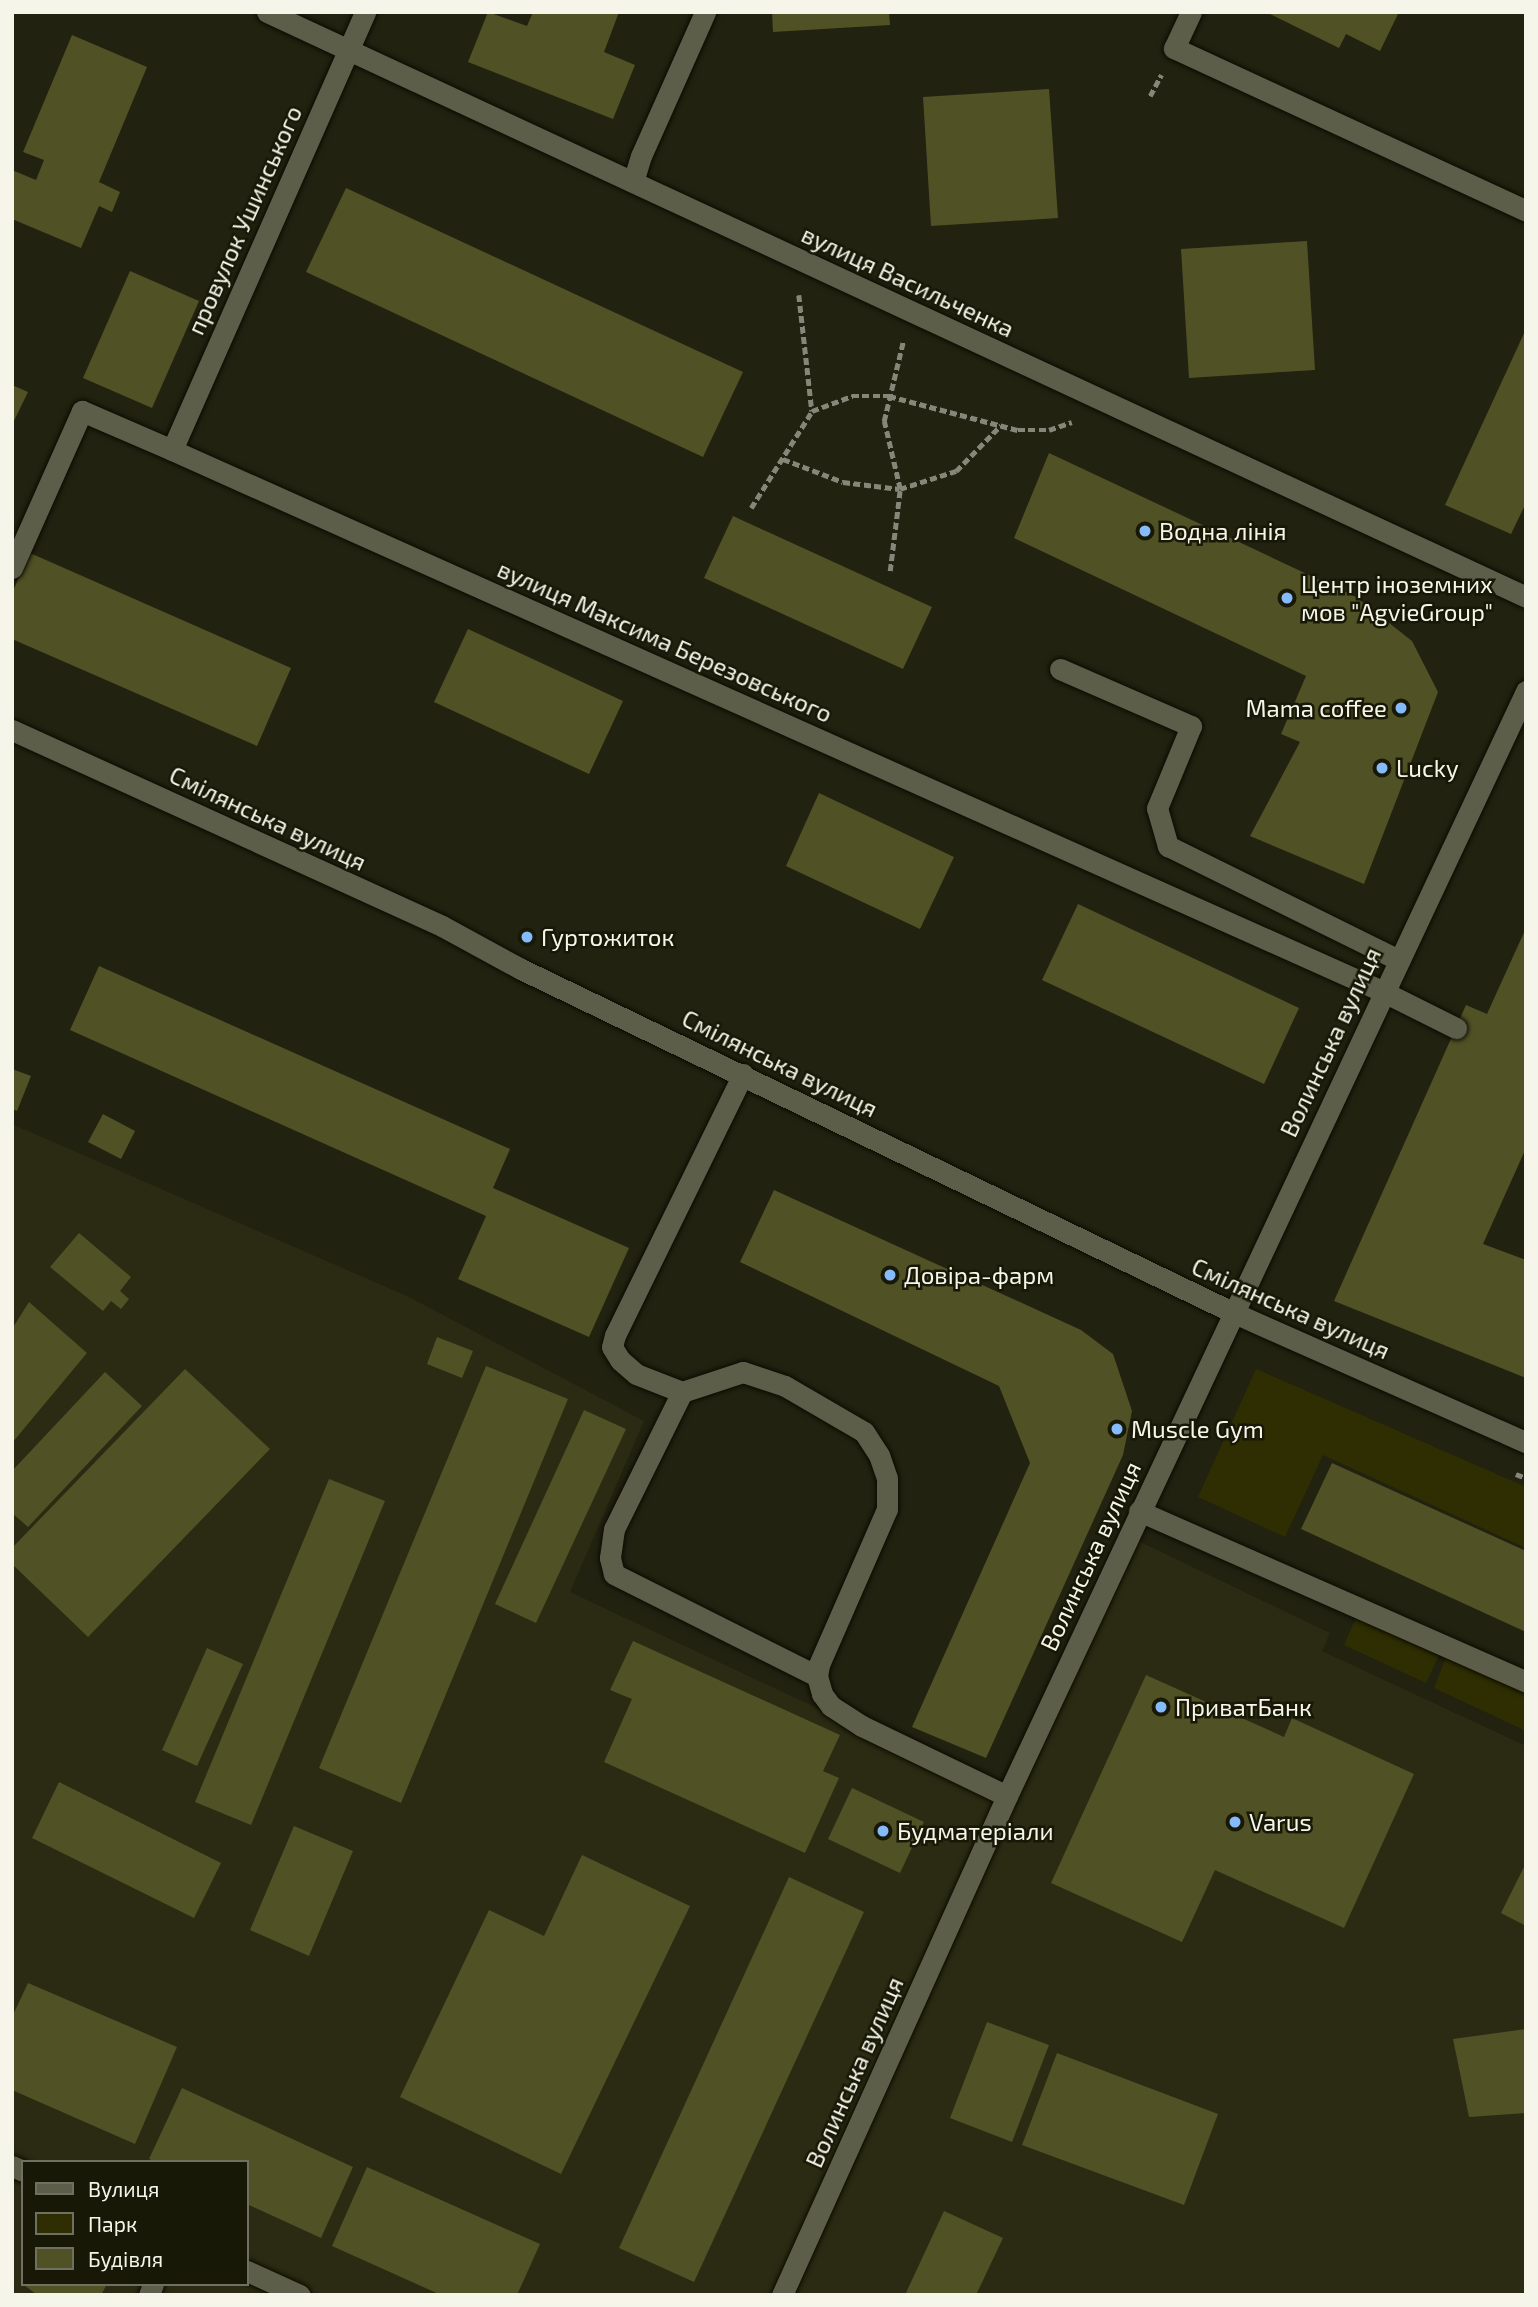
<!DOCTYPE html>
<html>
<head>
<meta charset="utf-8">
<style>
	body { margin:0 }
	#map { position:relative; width:1538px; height:2307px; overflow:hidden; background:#212210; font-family:"Exo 2",sans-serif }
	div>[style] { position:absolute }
	.built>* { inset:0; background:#2a2b12 }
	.green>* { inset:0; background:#2f2e02 }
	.building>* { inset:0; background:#515126 }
	.path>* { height:4.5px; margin-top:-2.25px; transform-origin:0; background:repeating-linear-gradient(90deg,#868778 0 7px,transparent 0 10.5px) }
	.roads { filter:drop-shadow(0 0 2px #0b0b00) drop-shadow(0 0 2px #0b0b00) }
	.lane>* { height:21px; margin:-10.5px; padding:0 10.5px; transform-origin:10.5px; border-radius:10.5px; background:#5d5e4a }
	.street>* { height:21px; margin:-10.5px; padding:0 10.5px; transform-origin:10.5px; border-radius:10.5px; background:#5d5e4a }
	.secondary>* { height:21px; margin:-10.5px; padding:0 10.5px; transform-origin:10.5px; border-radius:10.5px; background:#5d5e4a }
	.dots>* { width:19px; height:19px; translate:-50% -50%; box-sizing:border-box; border:4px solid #181807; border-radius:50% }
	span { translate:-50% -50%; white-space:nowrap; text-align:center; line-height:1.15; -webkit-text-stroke:5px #181807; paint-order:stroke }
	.street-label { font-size:24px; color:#f5f5ea }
	.poi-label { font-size:24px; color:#f5f5ea }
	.left { translate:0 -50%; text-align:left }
	.right { translate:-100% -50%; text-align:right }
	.frame { position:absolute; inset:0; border:14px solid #f5f5ea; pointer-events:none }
	.legend { position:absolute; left:21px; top:2160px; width:228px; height:126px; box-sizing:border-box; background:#181807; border:2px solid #707062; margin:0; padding:9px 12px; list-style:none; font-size:21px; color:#f5f5ea }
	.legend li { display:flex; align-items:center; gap:14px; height:35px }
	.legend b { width:35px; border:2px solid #707062 }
</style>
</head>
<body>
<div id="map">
	<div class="built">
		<i style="clip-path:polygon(evenodd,12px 1124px,407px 1296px,644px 1421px,570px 1592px,995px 1792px,1006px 1796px,1128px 1536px,1330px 1633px,1322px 1651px,1526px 1746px,1526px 2295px,12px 2295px,12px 1124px,23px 2162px,247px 2162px,247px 2284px,23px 2284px,23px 2162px)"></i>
	</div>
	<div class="green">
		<i style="clip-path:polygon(1256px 1369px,1526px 1487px,1526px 1548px,1323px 1455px,1285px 1537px,1198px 1497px)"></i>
		<i style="clip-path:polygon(1357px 1616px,1440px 1653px,1426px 1683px,1344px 1645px)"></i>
		<i style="clip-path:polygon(1446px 1657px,1526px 1693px,1526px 1731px,1434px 1688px)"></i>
	</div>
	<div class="building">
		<i style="clip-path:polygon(488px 12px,527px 26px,533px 12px,619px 12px,604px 52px,635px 65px,613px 119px,468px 62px)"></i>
		<i style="clip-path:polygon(772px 12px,889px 12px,890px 25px,773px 32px)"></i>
		<i style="clip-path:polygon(1266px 12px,1399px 12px,1380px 51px,1346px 34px,1339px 48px)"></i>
		<i style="clip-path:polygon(72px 35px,147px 67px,99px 182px,120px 192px,112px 212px,99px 206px,81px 248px,12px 219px,12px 170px,36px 180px,44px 160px,23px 152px)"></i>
		<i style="clip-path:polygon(1049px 89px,1058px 218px,931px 226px,923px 97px)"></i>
		<i style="clip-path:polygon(346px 188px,743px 372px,703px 457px,306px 272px)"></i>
		<i style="clip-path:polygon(1307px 241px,1315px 370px,1189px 378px,1181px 249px)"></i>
		<i style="clip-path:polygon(130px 271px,199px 301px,152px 408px,83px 378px)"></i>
		<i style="clip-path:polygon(1526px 329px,1526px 503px,1511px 534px,1445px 505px)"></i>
		<i style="clip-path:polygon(12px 385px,28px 392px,12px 425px)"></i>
		<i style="clip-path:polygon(1049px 453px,1356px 597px,1412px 641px,1438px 692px,1364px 884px,1250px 836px,1300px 742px,1281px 734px,1306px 676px,1014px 538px)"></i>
		<i style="clip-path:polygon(733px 516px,932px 607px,903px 669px,704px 578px)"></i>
		<i style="clip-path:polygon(30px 553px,291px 668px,257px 746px,12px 639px,12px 593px)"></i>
		<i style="clip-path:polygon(468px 629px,623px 701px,589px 774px,434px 702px)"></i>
		<i style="clip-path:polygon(819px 793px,954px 857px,920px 929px,786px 866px)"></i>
		<i style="clip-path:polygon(1078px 904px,1299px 1008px,1264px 1084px,1042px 980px)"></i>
		<i style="clip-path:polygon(1526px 928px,1526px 1148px,1483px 1244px,1526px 1260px,1526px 1378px,1334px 1301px,1466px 1005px,1487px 1014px)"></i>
		<i style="clip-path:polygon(99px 966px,510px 1149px,493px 1188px,629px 1248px,589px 1337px,458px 1279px,486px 1216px,70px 1030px)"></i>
		<i style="clip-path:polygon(12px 1069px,31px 1076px,17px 1111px,12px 1109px)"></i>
		<i style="clip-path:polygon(103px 1114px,135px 1131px,121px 1159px,88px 1142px)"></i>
		<i style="clip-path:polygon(774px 1190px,1081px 1330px,1113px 1354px,1132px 1411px,1123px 1455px,986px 1758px,912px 1727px,1030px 1463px,999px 1386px,740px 1262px)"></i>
		<i style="clip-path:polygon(79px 1233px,131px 1277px,120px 1291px,129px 1299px,121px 1309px,111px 1301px,103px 1311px,50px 1267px)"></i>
		<i style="clip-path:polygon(29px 1302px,87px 1353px,12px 1443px,12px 1329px)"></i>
		<i style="clip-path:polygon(437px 1337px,473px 1351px,462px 1378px,427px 1364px)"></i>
		<i style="clip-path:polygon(486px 1366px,568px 1399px,401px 1803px,319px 1768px)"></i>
		<i style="clip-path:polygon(185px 1369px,270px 1449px,88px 1637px,12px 1564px,12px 1548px)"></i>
		<i style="clip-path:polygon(105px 1372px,142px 1406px,28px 1527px,12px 1513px,12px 1471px)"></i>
		<i style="clip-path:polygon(584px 1410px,626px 1429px,536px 1623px,495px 1604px)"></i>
		<i style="clip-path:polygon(1332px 1463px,1526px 1551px,1526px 1632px,1301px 1529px)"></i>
		<i style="clip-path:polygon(329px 1479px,385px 1501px,251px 1825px,195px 1802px)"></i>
		<i style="clip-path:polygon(633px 1641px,840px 1735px,823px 1771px,839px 1778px,805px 1853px,604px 1762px,632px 1699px,610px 1690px)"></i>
		<i style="clip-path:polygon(207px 1648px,243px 1664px,197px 1766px,162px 1750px)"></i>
		<i style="clip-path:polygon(1146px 1675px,1284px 1737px,1292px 1718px,1414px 1774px,1344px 1928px,1215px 1870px,1182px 1942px,1051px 1883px)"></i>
		<i style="clip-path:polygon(59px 1782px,221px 1863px,194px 1918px,32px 1838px)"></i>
		<i style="clip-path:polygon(852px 1788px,924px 1822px,900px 1873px,828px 1839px)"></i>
		<i style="clip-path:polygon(294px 1826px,353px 1851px,309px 1956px,250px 1930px)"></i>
		<i style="clip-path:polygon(582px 1855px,690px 1906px,561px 2174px,400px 2097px,489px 1910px,544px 1936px)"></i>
		<i style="clip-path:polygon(1526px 1863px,1526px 1926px,1501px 1913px)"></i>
		<i style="clip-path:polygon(789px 1877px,864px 1912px,694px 2282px,619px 2248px)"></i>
		<i style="clip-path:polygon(28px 1983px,177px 2047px,135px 2144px,12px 2090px,12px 2017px)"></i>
		<i style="clip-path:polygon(987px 2022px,1049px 2045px,1012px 2142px,950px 2118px)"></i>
		<i style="clip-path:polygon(1526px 2029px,1526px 2113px,1469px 2117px,1453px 2039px)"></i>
		<i style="clip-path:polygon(1057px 2053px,1218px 2114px,1184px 2205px,1022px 2145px)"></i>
		<i style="clip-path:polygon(182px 2088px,353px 2167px,321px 2238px,247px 2204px,247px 2162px,156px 2162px,149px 2159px)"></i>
		<i style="clip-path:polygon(367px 2167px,540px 2244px,517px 2295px,441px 2295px,332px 2246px)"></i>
		<i style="clip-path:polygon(944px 2211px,1003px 2238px,976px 2295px,905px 2295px)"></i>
		<i style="clip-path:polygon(23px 2284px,107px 2284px,101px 2295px,37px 2295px)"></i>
	</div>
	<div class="path">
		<i style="left:1150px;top:96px;width:24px;rotate:-62deg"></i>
		<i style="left:799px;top:295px;width:117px;rotate:83.6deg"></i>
		<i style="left:783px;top:459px;width:64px;rotate:21deg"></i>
		<i style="left:843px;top:482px;width:57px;rotate:7deg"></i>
		<i style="left:900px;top:489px;width:59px;rotate:-17.8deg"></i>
		<i style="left:956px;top:471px;width:64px;rotate:-45.6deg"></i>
		<i style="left:751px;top:508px;width:115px;rotate:-57.8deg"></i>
		<i style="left:812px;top:411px;width:43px;rotate:-20.6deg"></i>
		<i style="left:852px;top:396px;width:37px"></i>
		<i style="left:889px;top:396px;width:133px;rotate:14.8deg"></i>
		<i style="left:1018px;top:430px;width:31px"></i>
		<i style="left:1049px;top:430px;width:24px;rotate:-19deg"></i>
		<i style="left:890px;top:571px;width:83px;rotate:-83deg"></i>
		<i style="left:900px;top:489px;width:70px;rotate:-103.2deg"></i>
		<i style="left:884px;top:421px;width:81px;rotate:-76.5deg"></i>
		<i style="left:1516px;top:1474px;width:11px;rotate:22deg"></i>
	</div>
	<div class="roads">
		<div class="lane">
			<i style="left:1191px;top:12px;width:40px;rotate:115deg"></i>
			<i style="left:1174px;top:48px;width:388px;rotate:24.8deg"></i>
			<i style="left:633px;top:182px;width:27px;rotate:-73deg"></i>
			<i style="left:641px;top:156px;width:158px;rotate:-66deg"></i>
			<i style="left:12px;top:568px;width:172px;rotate:-66deg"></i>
			<i style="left:82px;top:411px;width:98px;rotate:23.4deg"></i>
			<i style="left:172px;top:450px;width:479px;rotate:-66.2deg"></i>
			<i style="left:1060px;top:669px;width:143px;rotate:23.5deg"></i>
			<i style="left:1191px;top:726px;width:89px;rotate:112.5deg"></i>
			<i style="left:1157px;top:808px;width:40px;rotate:74deg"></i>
			<i style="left:1168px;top:846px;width:255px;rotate:26.3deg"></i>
			<i style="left:1382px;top:991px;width:83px;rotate:26.6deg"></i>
			<i style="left:743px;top:1074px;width:291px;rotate:116.1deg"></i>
			<i style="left:615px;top:1335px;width:12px;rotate:104deg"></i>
			<i style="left:612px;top:1347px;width:15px;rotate:58deg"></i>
			<i style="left:620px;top:1360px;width:21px;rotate:41deg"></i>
			<i style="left:636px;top:1374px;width:49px;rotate:21.4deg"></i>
			<i style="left:682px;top:1392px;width:64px;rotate:-18.2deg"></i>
			<i style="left:743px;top:1372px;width:44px;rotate:18.4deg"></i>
			<i style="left:785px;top:1386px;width:91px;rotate:30.2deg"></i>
			<i style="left:864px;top:1432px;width:27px;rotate:57deg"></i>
			<i style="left:879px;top:1455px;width:24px;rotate:71deg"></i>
			<i style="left:887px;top:1478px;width:31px;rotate:90deg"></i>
			<i style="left:887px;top:1509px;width:170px;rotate:113.6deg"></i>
			<i style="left:819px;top:1665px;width:11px;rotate:100deg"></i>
			<i style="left:817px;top:1676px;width:19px;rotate:74deg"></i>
			<i style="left:822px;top:1694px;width:15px;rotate:53deg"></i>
			<i style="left:831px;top:1706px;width:37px;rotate:33deg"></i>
			<i style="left:862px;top:1726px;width:161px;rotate:25.8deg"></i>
			<i style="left:682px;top:1392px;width:153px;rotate:116.4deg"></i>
			<i style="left:614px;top:1529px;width:29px;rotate:98deg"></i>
			<i style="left:610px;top:1558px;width:16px;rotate:76deg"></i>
			<i style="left:614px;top:1574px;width:227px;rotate:26.7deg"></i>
			<i style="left:1139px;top:1511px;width:423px;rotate:23.8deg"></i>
			<i style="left:149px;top:2295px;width:12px;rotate:-70deg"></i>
		</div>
		<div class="street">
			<i style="left:267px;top:12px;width:1388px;rotate:24.92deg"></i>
			<i style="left:172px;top:450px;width:1325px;rotate:24.09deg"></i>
			<i style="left:12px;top:730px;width:473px;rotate:24.5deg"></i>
			<i style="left:442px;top:926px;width:90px;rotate:28.6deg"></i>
			<i style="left:521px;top:969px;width:789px;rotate:25.75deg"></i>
			<i style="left:1232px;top:1312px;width:321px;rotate:23.9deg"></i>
			<i style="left:12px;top:2166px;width:12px;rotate:24deg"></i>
			<i style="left:247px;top:2271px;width:58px;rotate:24.4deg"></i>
		</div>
		<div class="secondary">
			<i style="left:782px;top:2295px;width:547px;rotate:-65.73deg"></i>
			<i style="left:1007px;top:1796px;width:1221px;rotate:-64.84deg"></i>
		</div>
	</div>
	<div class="dots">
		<i style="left:1145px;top:531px;background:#85bbfb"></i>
		<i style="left:1287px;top:598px;background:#85bbfb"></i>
		<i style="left:1401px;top:708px;background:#85bbfb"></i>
		<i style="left:1382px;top:768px;background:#85bbfb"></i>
		<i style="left:527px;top:937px;background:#85bbfb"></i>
		<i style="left:890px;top:1275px;background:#85bbfb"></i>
		<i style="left:1117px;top:1429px;background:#85bbfb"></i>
		<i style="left:1161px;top:1707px;background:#85bbfb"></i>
		<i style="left:1235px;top:1822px;background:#85bbfb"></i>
		<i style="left:883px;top:1831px;background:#85bbfb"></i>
	</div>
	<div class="street-label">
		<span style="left:244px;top:220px;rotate:-66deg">провулок Ушинського</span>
		<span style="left:908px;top:281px;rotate:25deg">вулиця Васильченка</span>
		<span style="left:665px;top:641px;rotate:24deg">вулиця Максима Березовського</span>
		<span style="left:268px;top:818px;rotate:25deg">Смілянська вулиця</span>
		<span style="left:1330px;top:1042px;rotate:-65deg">Волинська вулиця</span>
		<span style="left:780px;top:1063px;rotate:26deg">Смілянська вулиця</span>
		<span style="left:1291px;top:1308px;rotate:24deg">Смілянська вулиця</span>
		<span style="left:1090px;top:1556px;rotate:-65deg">Волинська вулиця</span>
		<span style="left:854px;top:2072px;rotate:-66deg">Волинська вулиця</span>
	</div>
	<div class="poi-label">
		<span class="left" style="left:1159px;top:531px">Водна лінія</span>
		<span class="left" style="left:1301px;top:598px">Центр іноземних<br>мов "AgvieGroup"</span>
		<span class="right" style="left:1387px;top:708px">Mama coffee</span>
		<span class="left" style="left:1396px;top:768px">Lucky</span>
		<span class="left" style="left:541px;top:937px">Гуртожиток</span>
		<span class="left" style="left:904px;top:1275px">Довіра-фарм</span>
		<span class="left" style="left:1131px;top:1429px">Muscle Gym</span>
		<span class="left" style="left:1175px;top:1707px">ПриватБанк</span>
		<span class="left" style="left:1249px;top:1822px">Varus</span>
		<span class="left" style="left:897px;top:1831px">Будматеріали</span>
	</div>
	<div class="frame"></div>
	<ul class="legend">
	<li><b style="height:9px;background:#5d5e4a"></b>Вулиця</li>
	<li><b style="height:19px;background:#2f2e02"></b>Парк</li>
	<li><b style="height:19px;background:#515126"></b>Будівля</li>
	</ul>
</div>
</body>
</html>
